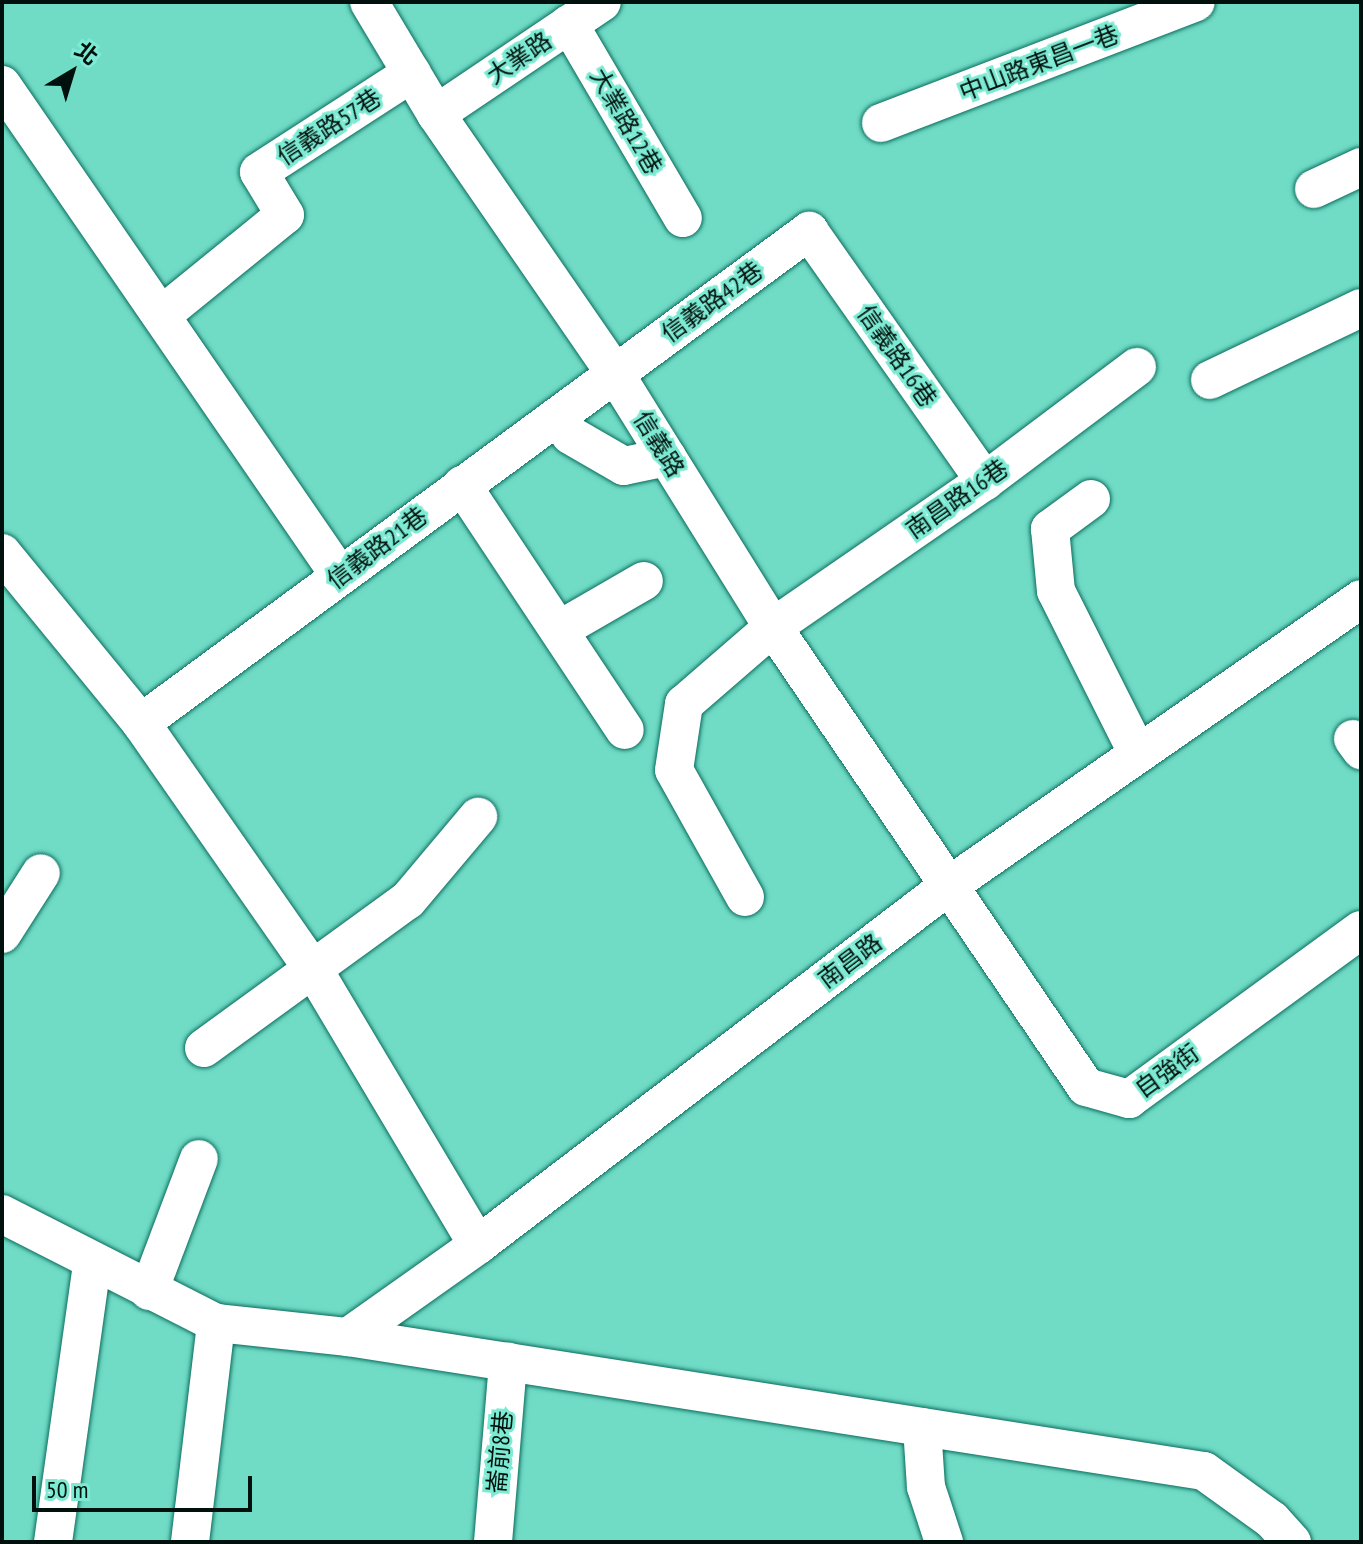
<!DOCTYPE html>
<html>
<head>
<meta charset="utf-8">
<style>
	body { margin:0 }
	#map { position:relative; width:1363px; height:1544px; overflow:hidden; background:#70dcc6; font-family:"PT Sans Narrow","Noto Sans TC",sans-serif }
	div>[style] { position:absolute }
	.roads { filter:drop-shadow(0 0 2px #0c6d5e) drop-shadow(0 0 2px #0c6d5e) }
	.minor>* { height:38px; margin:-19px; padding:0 19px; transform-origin:19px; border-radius:19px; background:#fff }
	span { translate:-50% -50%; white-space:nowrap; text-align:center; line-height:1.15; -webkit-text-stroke:6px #7dead3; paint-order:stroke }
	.street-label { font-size:24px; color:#00100c }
	.frame { position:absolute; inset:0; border:4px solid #00100c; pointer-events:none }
	.north { position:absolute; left:32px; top:32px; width:80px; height:80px; -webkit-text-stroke:6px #7dead3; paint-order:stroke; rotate:38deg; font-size:22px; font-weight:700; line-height:32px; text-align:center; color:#00100c }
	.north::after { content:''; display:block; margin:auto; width:28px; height:36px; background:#00100c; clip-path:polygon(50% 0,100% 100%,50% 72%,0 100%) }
	.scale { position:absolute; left:32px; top:1476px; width:220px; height:36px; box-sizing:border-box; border:4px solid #00100c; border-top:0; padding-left:10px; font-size:24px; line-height:28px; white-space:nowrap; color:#00100c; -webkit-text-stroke:6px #7dead3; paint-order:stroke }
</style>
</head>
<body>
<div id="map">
	<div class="roads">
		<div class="minor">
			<i style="left:369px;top:2px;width:131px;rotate:59.1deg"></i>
			<i style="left:436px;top:114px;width:313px;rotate:55.4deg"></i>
			<i style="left:614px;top:372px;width:301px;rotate:58.1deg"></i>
			<i style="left:773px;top:627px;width:556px;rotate:55.77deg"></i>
			<i style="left:1086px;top:1087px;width:45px;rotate:15.6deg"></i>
			<i style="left:1129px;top:1099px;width:287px;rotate:-36.1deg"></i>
			<i style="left:569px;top:24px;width:225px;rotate:59.6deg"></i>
			<i style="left:2px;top:85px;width:596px;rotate:55.46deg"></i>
			<i style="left:436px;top:114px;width:200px;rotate:-34deg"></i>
			<i style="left:881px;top:123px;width:337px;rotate:-21deg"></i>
			<i style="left:1314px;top:189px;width:52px;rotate:-25.1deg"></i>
			<i style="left:163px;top:314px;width:157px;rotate:-39.1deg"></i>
			<i style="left:285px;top:215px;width:50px;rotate:-121.2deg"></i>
			<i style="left:259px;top:172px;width:182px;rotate:-32.9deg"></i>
			<i style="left:1210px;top:380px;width:167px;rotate:-25.5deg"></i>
			<i style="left:570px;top:435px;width:62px;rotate:29.9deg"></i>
			<i style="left:624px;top:466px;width:44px;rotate:-11.8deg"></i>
			<i style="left:462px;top:485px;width:294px;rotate:56.4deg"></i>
			<i style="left:1091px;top:499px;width:51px;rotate:143.8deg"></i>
			<i style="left:1050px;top:529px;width:62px;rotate:84.5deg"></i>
			<i style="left:1056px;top:591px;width:182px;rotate:63.3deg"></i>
			<i style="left:2px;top:553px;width:220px;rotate:50.7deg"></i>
			<i style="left:141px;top:723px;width:304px;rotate:55.1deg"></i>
			<i style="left:315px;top:972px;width:318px;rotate:59.2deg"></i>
			<i style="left:559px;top:630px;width:98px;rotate:-30deg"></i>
			<i style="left:141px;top:723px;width:830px;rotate:-36.37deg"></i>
			<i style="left:809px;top:231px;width:306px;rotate:54.9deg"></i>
			<i style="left:1353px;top:739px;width:14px;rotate:54deg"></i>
			<i style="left:745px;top:897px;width:145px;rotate:-119.2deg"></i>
			<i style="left:674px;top:770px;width:67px;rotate:-81.4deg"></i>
			<i style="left:684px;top:704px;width:118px;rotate:-40.9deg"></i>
			<i style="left:773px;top:627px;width:257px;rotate:-34.6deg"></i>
			<i style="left:985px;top:481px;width:190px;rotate:-36.9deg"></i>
			<i style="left:2px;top:934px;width:72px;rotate:-57.4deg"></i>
			<i style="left:204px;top:1048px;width:252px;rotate:-36deg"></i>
			<i style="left:408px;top:900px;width:109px;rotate:-49.9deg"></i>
			<i style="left:2px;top:1214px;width:240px;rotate:27deg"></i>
			<i style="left:216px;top:1323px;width:133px;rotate:6.1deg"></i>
			<i style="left:348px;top:1337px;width:866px;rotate:8.9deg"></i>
			<i style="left:1204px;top:1471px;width:84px;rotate:35.8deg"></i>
			<i style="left:1272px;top:1520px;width:30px;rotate:48deg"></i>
			<i style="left:149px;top:1291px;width:141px;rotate:-69.3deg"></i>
			<i style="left:348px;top:1337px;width:159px;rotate:-35.3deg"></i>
			<i style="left:478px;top:1245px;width:590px;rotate:-37.36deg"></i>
			<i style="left:947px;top:887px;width:504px;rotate:-34.82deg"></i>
			<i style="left:922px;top:1427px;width:60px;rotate:86.2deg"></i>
			<i style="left:926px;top:1487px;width:58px;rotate:71.9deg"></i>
			<i style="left:53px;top:1542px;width:282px;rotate:-82deg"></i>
			<i style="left:190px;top:1542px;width:221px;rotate:-83.2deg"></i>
			<i style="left:493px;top:1542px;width:181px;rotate:-85.2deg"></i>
		</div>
	</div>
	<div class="street-label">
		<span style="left:519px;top:58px;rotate:-34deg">大業路</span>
		<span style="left:1039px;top:63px;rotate:-21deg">中山路東昌一巷</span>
		<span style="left:626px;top:121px;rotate:60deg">大業路12巷</span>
		<span style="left:329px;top:127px;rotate:-33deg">信義路57巷</span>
		<span style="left:712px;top:302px;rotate:-36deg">信義路42巷</span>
		<span style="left:897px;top:356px;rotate:55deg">信義路16巷</span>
		<span style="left:659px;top:444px;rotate:58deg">信義路</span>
		<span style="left:957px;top:499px;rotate:-35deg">南昌路16巷</span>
		<span style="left:377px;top:548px;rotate:-37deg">信義路21巷</span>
		<span style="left:850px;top:961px;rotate:-37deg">南昌路</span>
		<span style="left:1167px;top:1071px;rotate:-36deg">自強街</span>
		<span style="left:500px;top:1452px;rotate:-85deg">崙前8巷</span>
	</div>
	<div class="frame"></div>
	<div class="north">北</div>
	<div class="scale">50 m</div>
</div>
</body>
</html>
